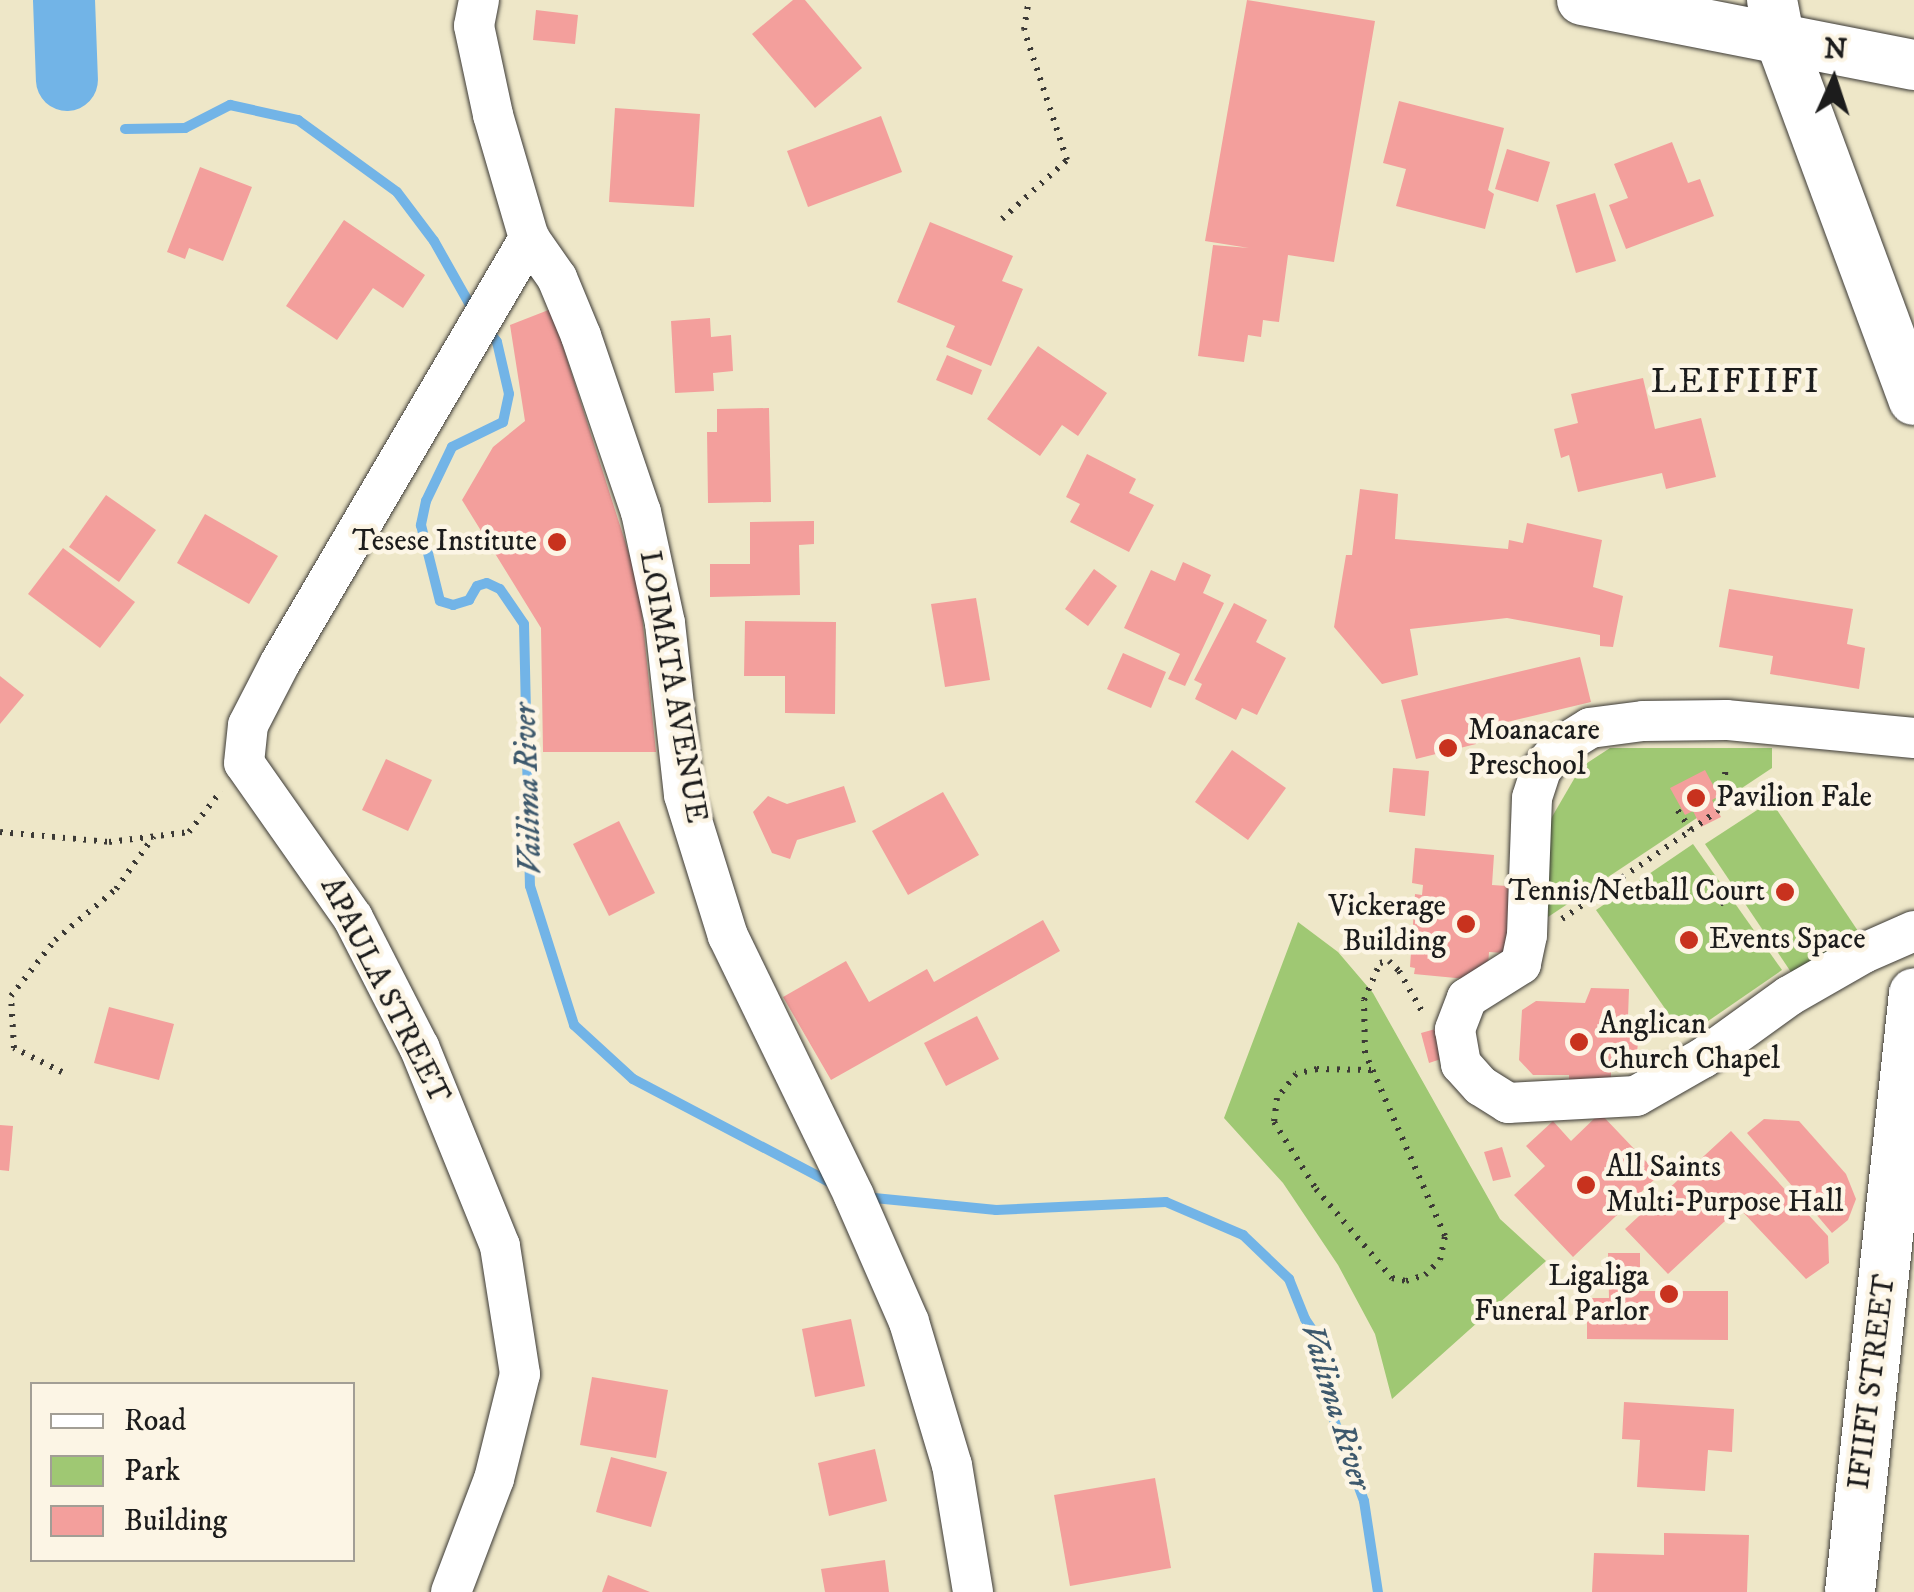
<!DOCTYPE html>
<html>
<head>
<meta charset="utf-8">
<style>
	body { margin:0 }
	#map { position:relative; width:1914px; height:1592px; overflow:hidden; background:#eee7c8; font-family:"IM FELL DW Pica",serif }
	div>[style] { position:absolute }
	.green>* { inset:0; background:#9fc873 }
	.stream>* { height:10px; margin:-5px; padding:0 5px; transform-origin:5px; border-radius:5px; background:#72b4e7 }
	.river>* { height:62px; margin:-31px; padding:0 31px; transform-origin:31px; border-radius:31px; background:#72b4e7 }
	.building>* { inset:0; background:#f39f9c }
	.path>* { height:6px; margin-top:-3px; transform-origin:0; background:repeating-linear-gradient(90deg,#3c3a36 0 2.5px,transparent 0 10.5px) }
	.roads { filter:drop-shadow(0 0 2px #3c3a36) drop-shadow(0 0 2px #3c3a36) }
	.minor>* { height:40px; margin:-20px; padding:0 20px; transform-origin:20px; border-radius:20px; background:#fff }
	.major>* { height:50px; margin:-25px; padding:0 25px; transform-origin:25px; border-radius:25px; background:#fff }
	.dots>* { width:28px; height:28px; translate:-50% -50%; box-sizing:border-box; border:5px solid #fcf5e5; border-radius:50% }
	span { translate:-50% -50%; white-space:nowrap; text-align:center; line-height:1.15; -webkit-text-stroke:9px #fcf5e5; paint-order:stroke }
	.poi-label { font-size:30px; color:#1c1c1c }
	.right { translate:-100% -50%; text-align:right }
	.left { translate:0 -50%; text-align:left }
	.street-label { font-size:30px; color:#1c1c1c }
	.water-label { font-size:32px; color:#3e596d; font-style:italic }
	.quarter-label { font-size:35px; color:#1c1c1c; letter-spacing:2.5px }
	.legend { position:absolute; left:30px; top:1382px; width:325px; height:180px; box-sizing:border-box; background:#fcf5e5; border:2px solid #a29e95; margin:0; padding:12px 18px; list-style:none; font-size:30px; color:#1c1c1c }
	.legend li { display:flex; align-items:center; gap:20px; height:50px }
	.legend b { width:50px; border:2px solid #a29e95 }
	.north { position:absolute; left:1784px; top:30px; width:100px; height:100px; -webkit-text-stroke:8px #fcf5e5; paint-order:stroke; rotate:3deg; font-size:28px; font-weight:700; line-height:40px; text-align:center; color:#1c1c1c }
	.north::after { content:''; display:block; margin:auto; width:35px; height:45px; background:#1c1c1c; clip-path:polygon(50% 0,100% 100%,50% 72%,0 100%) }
</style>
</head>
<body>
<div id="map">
	<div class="green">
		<i style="clip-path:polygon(1610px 748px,1772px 748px,1772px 768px,1548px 917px,1549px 822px,1581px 767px)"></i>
		<i style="clip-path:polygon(1771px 801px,1864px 940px,1799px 984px,1705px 844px)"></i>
		<i style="clip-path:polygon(1693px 844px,1782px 970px,1685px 1037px,1596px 910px)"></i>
		<i style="clip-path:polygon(1298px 922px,1338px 952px,1373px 993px,1500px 1219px,1546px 1261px,1392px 1399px,1375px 1334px,1338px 1265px,1283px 1183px,1224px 1118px)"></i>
	</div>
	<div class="stream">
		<i style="left:125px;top:129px;width:60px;rotate:-1deg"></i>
		<i style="left:185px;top:128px;width:51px;rotate:-27.1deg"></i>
		<i style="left:230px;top:105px;width:70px;rotate:12.4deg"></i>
		<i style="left:298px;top:120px;width:122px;rotate:36deg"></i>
		<i style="left:397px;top:192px;width:61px;rotate:52.9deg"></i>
		<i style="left:434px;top:241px;width:81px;rotate:60.6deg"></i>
		<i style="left:487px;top:329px;width:16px;rotate:52deg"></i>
		<i style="left:497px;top:342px;width:53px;rotate:77deg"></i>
		<i style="left:509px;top:394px;width:29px;rotate:102deg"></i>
		<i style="left:503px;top:422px;width:57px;rotate:153.9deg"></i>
		<i style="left:452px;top:447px;width:60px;rotate:115.7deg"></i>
		<i style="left:426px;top:501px;width:25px;rotate:102deg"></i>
		<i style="left:421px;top:525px;width:78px;rotate:76deg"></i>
		<i style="left:440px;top:601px;width:14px;rotate:17deg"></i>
		<i style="left:453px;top:605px;width:17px;rotate:-17deg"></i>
		<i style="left:469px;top:600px;width:16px;rotate:-60deg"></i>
		<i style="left:477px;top:586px;width:10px;rotate:-17deg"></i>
		<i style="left:487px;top:583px;width:14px;rotate:25deg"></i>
		<i style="left:500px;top:589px;width:42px;rotate:55.6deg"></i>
		<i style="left:524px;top:624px;width:262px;rotate:88.7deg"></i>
		<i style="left:530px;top:886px;width:146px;rotate:72.4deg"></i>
		<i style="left:574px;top:1025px;width:80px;rotate:42.5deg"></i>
		<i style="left:633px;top:1079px;width:228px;rotate:27.7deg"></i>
		<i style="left:864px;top:1197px;width:133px;rotate:5.6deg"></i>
		<i style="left:996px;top:1210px;width:170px;rotate:-2.7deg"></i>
		<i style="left:1166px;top:1202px;width:84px;rotate:23.2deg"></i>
		<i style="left:1243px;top:1235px;width:64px;rotate:43.7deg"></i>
		<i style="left:1289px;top:1279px;width:43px;rotate:68.2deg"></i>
		<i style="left:1305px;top:1319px;width:25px;rotate:56deg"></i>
		<i style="left:1319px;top:1340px;width:70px;rotate:80.9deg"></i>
		<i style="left:1330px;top:1409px;width:98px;rotate:69.7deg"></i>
		<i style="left:1364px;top:1501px;width:92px;rotate:81.3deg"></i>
	</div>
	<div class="river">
		<i style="left:64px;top:0;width:80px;rotate:87.9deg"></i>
	</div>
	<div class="building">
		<i style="clip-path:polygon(793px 0,805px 0,862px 68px,815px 108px,752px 34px)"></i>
		<i style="clip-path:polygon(1247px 0,1375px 21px,1334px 262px,1288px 255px,1279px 322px,1263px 320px,1261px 337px,1248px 335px,1244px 362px,1198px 356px,1213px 245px,1249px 248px,1205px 241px)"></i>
		<i style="clip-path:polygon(536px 10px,578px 15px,575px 44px,533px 40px)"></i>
		<i style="clip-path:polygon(1399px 101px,1504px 128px,1488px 190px,1494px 194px,1485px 229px,1396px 206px,1406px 169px,1383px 163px)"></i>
		<i style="clip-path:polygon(615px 108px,700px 114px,694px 207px,609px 202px)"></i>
		<i style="clip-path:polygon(881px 116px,902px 172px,808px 207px,787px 151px)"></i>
		<i style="clip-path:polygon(1672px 142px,1688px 183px,1700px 179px,1714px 216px,1626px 249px,1609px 205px,1628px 198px,1614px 164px)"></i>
		<i style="clip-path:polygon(1507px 149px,1550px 162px,1538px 202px,1495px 189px)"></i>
		<i style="clip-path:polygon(200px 167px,252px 187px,223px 261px,189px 248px,185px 259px,167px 252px)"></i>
		<i style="clip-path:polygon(1595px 193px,1616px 261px,1576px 273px,1556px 205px)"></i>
		<i style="clip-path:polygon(344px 220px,425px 275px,403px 308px,373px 288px,337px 340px,286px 306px)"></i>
		<i style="clip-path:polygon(930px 222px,1013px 256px,1002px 281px,1023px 289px,991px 366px,946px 347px,955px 326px,897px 302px)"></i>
		<i style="clip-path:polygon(551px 309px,639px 585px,656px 752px,543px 752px,541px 628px,462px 500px,493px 447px,525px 421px,510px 325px)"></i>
		<i style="clip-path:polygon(710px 318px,711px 337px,731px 335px,733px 371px,713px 373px,714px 391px,675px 393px,671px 321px)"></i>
		<i style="clip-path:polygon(1038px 346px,1107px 393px,1078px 436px,1062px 425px,1040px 456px,987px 419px)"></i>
		<i style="clip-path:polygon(947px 355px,982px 370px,972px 395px,936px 380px)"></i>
		<i style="clip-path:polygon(1643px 378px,1655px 429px,1701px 418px,1716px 477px,1666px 489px,1662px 473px,1578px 492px,1569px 455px,1561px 458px,1554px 429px,1578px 423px,1571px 394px)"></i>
		<i style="clip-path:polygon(769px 408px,771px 502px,708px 503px,707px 432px,717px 432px,717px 409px)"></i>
		<i style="clip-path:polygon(1087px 454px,1136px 479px,1129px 493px,1154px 505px,1129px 552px,1070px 522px,1080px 504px,1066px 497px)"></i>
		<i style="clip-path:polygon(1360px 489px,1398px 494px,1395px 539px,1508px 549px,1509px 540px,1523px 543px,1527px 523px,1602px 540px,1593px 587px,1623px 596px,1613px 647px,1600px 646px,1600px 635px,1507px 618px,1410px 629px,1418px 675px,1382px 684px,1334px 627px,1346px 555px,1352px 555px)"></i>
		<i style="clip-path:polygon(106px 495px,156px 530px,119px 582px,69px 547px)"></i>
		<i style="clip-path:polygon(205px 514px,278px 556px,249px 604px,177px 563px)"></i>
		<i style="clip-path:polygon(814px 521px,814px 544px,799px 545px,800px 595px,710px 597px,710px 564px,750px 564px,750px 522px)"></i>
		<i style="clip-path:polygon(63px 548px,135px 602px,100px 648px,28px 594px)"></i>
		<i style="clip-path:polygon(1183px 562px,1211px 575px,1203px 593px,1224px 603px,1185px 686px,1168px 679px,1180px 654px,1124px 628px,1151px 570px,1175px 581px)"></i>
		<i style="clip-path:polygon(1094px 569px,1117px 586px,1088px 626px,1065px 609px)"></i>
		<i style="clip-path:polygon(1729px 589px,1853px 609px,1847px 644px,1865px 648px,1859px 689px,1770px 674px,1773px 656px,1719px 647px)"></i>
		<i style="clip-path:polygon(976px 598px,990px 680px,945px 687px,931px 604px)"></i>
		<i style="clip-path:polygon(1234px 603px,1267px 620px,1256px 642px,1286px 658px,1257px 715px,1242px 708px,1236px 720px,1195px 699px,1202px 684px,1194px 680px)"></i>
		<i style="clip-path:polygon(745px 621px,836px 622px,835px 714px,785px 713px,785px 676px,744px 676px)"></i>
		<i style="clip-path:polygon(1123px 653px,1166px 672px,1151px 708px,1107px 689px)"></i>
		<i style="clip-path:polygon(1580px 657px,1591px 702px,1473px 730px,1476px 744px,1416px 759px,1401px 700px)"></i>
		<i style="clip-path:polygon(0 676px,24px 695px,0 724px)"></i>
		<i style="clip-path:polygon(1232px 750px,1286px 788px,1248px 840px,1195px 802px)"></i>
		<i style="clip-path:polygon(386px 759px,432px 780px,408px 831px,362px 810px)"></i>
		<i style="clip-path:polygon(1393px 768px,1429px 771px,1425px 816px,1389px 812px)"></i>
		<i style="clip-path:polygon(1705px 770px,1719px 796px,1712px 800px,1721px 817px,1701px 827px,1693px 811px,1685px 815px,1670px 788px)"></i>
		<i style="clip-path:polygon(844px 786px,856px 822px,797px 840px,790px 859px,772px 853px,753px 812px,768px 796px,787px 804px)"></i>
		<i style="clip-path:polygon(943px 792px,979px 855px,908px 895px,872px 831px)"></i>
		<i style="clip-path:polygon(619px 821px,655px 893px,609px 916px,573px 844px)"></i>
		<i style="clip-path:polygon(1415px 848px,1494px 855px,1492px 885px,1522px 887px,1517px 954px,1489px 952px,1487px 981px,1414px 974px,1415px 968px,1410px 967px,1415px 894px,1422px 895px,1423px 885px,1412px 883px)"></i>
		<i style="clip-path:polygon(1043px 920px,1060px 951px,831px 1080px,783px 997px,846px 961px,869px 1002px,927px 969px,934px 982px)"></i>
		<i style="clip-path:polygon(1591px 988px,1629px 989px,1628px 1017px,1639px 1031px,1637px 1053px,1611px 1068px,1611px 1085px,1569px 1085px,1569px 1075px,1533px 1075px,1519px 1060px,1522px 1010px,1536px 1001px,1585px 1003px)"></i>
		<i style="clip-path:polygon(109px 1007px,174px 1024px,159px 1080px,94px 1063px)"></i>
		<i style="clip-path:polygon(977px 1016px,999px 1059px,946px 1086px,924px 1043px)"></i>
		<i style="clip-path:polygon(1439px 1028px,1447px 1057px,1429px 1063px,1421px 1033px)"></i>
		<i style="clip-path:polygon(1600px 1113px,1659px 1175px,1573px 1257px,1514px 1195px,1545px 1166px,1526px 1146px,1553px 1121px,1571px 1141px)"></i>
		<i style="clip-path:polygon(1764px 1119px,1799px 1121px,1846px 1174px,1856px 1199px,1848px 1220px,1832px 1233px,1747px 1133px)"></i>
		<i style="clip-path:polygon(0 1125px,13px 1126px,9px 1171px,0 1170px)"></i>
		<i style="clip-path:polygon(1731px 1131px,1828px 1236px,1829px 1263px,1806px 1279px,1739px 1208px,1668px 1274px,1625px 1229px)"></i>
		<i style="clip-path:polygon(1502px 1147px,1511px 1177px,1493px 1181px,1484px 1152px)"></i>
		<i style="clip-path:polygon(1608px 1253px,1640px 1253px,1640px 1291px,1728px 1291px,1728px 1340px,1587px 1339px,1587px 1298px,1609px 1298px)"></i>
		<i style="clip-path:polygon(851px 1319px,865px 1386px,815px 1397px,802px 1329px)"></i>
		<i style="clip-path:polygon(592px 1377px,668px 1390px,656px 1458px,580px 1445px)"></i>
		<i style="clip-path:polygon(1624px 1402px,1734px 1409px,1732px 1452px,1708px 1450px,1705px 1491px,1637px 1487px,1640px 1440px,1622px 1439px)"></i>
		<i style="clip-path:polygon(875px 1449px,887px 1501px,829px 1516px,818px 1463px)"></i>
		<i style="clip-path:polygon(611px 1457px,667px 1472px,651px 1527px,596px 1512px)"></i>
		<i style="clip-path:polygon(1155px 1478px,1171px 1568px,1070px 1586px,1054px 1495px)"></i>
		<i style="clip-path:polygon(1664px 1533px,1749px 1535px,1747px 1592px,1592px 1592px,1594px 1553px,1664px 1555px)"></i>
		<i style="clip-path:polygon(885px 1560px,889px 1592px,825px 1592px,821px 1569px)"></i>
		<i style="clip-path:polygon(608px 1575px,650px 1592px,602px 1592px)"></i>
	</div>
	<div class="path">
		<i style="left:1002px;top:219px;width:88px;rotate:-42.2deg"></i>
		<i style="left:1067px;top:160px;width:137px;rotate:-108.3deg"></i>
		<i style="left:1024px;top:30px;width:30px;rotate:-81deg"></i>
		<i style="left:1691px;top:830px;width:41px;rotate:-36deg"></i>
		<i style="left:1724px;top:806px;width:35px;rotate:-88deg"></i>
		<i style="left:0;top:832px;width:109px;rotate:5.2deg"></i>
		<i style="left:109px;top:842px;width:81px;rotate:-7.1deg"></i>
		<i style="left:189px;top:832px;width:52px;rotate:-52deg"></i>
		<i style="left:1720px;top:904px;width:41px;rotate:-34.1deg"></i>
		<i style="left:1562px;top:919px;width:157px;rotate:-34.6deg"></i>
		<i style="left:1691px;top:830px;width:27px;rotate:-124deg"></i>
		<i style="left:1371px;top:1070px;width:54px;rotate:-178.9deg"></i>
		<i style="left:1317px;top:1069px;width:22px;rotate:167deg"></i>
		<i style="left:1296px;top:1074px;width:31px;rotate:128deg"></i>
		<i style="left:1277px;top:1098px;width:24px;rotate:97deg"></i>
		<i style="left:1274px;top:1122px;width:79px;rotate:57.9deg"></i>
		<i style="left:1316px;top:1189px;width:117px;rotate:49.5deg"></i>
		<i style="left:1392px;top:1278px;width:14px;rotate:12deg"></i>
		<i style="left:1406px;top:1281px;width:20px;rotate:-18deg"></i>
		<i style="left:1425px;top:1275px;width:21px;rotate:-45deg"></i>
		<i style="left:1440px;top:1260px;width:25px;rotate:-78deg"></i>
		<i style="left:1445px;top:1236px;width:200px;rotate:-113.6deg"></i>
		<i style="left:1365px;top:1053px;width:53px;rotate:-91.1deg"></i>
		<i style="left:1364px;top:1000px;width:40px;rotate:-66.6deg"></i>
		<i style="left:1380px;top:963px;width:9px;rotate:-13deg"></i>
		<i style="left:1389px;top:961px;width:14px;rotate:45deg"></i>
		<i style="left:1399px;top:971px;width:48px;rotate:60.3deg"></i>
		<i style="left:62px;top:1072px;width:54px;rotate:-153.4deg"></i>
		<i style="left:14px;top:1048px;width:52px;rotate:-93.3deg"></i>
		<i style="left:11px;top:996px;width:71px;rotate:-51.8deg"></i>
		<i style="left:55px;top:940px;width:80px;rotate:-39.9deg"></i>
		<i style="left:116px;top:889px;width:65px;rotate:-54.4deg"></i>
	</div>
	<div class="roads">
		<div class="minor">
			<i style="left:479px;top:0;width:26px;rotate:101deg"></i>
			<i style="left:474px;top:26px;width:91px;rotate:77.9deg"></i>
			<i style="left:493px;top:115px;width:128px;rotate:73.7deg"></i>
			<i style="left:529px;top:238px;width:49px;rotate:55deg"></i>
			<i style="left:557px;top:278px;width:63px;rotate:67.5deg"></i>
			<i style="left:581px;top:336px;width:186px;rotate:71.2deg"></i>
			<i style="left:641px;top:512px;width:114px;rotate:77.8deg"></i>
			<i style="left:665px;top:623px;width:173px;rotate:83.7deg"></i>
			<i style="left:684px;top:795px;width:148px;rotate:72.7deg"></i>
			<i style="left:728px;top:936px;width:289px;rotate:64.1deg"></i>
			<i style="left:854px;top:1196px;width:137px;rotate:66.4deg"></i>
			<i style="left:909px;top:1322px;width:149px;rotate:73.3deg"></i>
			<i style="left:952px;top:1465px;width:129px;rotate:80.6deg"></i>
			<i style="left:1914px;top:738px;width:189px;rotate:-174.5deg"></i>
			<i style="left:1726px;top:720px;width:83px;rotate:179.3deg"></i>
			<i style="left:1643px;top:721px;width:53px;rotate:172.5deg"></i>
			<i style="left:1590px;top:728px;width:34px;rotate:148deg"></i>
			<i style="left:1561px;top:746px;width:31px;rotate:130deg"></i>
			<i style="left:1541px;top:770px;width:29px;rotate:108deg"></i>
			<i style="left:1532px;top:798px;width:137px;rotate:92.1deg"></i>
			<i style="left:1527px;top:935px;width:30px;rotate:102deg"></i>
			<i style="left:1521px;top:964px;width:64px;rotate:147.8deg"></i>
			<i style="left:1467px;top:998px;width:34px;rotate:111deg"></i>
			<i style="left:1455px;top:1030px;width:35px;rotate:80deg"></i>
			<i style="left:1461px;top:1064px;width:30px;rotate:48deg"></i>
			<i style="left:1481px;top:1086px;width:32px;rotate:32deg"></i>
			<i style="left:1508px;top:1103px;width:128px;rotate:-3.1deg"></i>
			<i style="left:1636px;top:1096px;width:77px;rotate:-29.6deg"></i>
			<i style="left:1703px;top:1058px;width:106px;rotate:-35.8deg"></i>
			<i style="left:1789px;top:996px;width:86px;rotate:-29.8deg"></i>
			<i style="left:1864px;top:953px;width:55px;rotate:-23.7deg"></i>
			<i style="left:451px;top:1592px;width:121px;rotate:-69.2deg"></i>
			<i style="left:494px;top:1479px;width:108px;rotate:-76.1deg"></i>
			<i style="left:520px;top:1374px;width:130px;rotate:-98.9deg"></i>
			<i style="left:500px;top:1246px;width:215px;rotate:-112.1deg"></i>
			<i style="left:419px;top:1047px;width:145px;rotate:-117.1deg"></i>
			<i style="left:353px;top:918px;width:189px;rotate:-125.1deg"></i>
			<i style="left:244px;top:763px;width:38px;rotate:-84deg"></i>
			<i style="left:248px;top:725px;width:70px;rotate:-62.7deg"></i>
			<i style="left:280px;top:663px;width:493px;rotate:-59.6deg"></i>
		</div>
		<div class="major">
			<i style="left:1582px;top:0;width:338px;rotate:11.1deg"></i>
			<i style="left:1772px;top:0;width:37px;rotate:79deg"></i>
			<i style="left:1779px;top:36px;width:388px;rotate:69.7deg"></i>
			<i style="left:1850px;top:1592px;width:602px;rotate:-83.9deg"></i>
		</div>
	</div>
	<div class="dots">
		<i style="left:557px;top:542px;background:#c8321e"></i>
		<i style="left:1448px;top:748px;background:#c8321e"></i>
		<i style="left:1696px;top:798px;background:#c8321e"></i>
		<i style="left:1785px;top:892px;background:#c8321e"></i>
		<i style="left:1466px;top:924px;background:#c8321e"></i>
		<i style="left:1689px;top:940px;background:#c8321e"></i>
		<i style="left:1579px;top:1042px;background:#c8321e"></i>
		<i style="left:1586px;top:1185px;background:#c8321e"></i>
		<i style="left:1669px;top:1294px;background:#c8321e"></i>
	</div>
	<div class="poi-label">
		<span class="right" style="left:537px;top:542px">Tesese Institute</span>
		<span class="left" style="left:1468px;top:748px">Moanacare<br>Preschool</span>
		<span class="left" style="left:1716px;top:798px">Pavilion Fale</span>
		<span class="right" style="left:1765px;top:892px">Tennis/Netball Court</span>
		<span class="right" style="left:1446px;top:924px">Vickerage<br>Building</span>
		<span class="left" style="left:1709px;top:940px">Events Space</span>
		<span class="left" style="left:1599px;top:1042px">Anglican<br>Church Chapel</span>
		<span class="left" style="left:1606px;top:1185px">All Saints<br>Multi-Purpose Hall</span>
		<span class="right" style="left:1649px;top:1294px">Ligaliga<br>Funeral Parlor</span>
	</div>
	<div class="street-label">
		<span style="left:672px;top:687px;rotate:80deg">LOIMATA AVENUE</span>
		<span style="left:384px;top:991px;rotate:63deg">APAULA STREET</span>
		<span style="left:1873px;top:1382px;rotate:-83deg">IFIIFI STREET</span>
	</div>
	<div class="water-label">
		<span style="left:529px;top:789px;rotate:-92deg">Vailima River</span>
		<span style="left:1335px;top:1407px;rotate:73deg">Vailima River</span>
	</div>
	<div class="quarter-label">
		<span style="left:1736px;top:382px">LEIFIIFI</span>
	</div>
	<ul class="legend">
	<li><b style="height:12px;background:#fff"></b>Road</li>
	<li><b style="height:28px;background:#9fc873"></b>Park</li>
	<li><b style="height:28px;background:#f39f9c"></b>Building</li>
	</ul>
	<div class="north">N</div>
</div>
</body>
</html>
